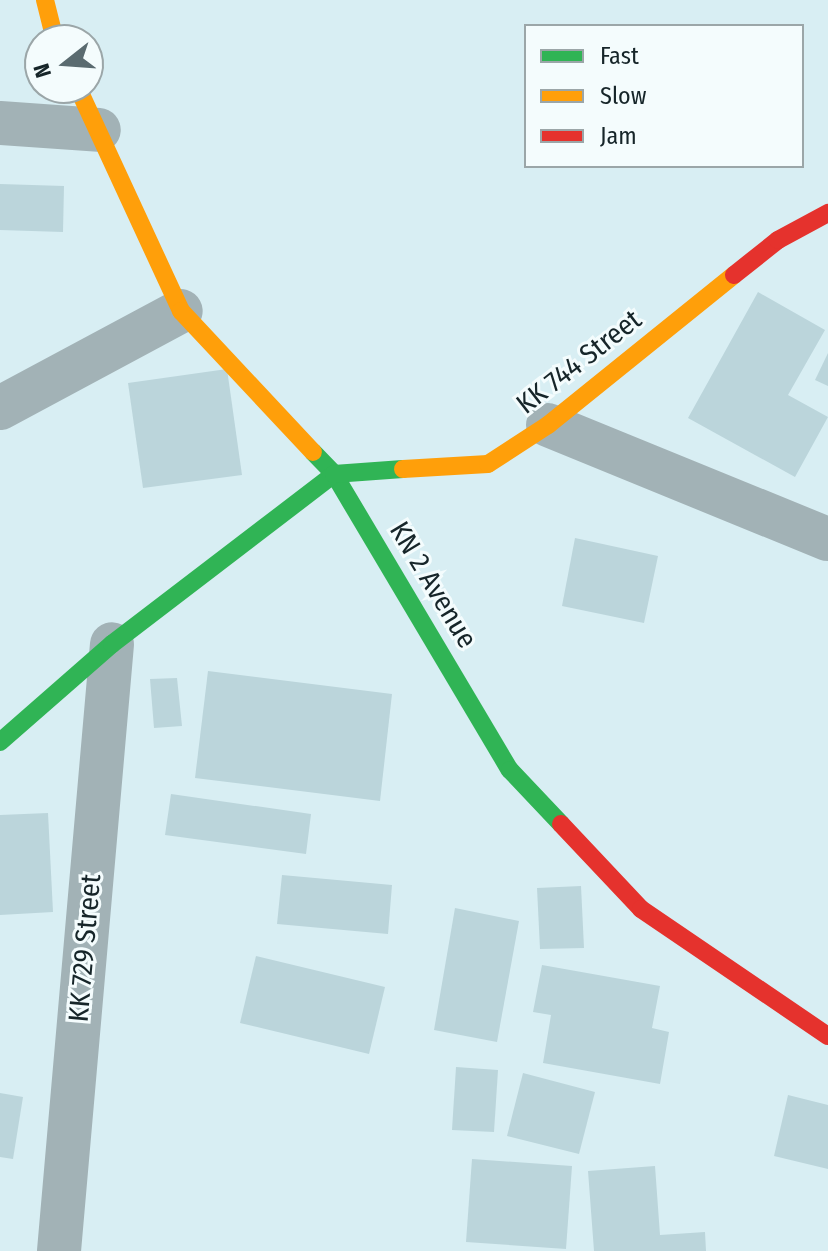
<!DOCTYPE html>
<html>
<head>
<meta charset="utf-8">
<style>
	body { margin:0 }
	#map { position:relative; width:828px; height:1251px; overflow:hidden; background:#d8eef3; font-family:"Fira Sans Condensed",sans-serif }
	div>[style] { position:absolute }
	.building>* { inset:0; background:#bbd5db }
	.street>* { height:44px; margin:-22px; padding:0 22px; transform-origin:22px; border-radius:22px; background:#a2b2b6 }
	.fast>* { height:18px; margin:-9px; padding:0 9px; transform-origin:9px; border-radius:9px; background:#30b455 }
	.slow>* { height:18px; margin:-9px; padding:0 9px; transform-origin:9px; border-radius:9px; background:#ff9f0a }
	.jam>* { height:18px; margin:-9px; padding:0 9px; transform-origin:9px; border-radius:9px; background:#e5322d }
	span { translate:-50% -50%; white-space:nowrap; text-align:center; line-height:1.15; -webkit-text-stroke:6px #f4fcfd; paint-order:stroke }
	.street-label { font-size:28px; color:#162529 }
	.legend { position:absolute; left:524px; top:24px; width:280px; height:144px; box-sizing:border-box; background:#f4fcfd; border:2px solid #9ba6a8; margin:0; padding:10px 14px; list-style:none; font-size:24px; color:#162529 }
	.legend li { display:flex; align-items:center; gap:16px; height:40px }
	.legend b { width:40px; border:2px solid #9ba6a8 }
	.north { position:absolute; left:24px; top:24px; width:80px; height:80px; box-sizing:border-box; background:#f4fcfd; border:2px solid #9ba6a8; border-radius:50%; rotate:253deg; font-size:22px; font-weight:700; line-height:32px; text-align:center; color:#162529 }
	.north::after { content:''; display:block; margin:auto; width:28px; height:36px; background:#5a6b70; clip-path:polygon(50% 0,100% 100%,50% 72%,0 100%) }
</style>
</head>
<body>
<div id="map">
	<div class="building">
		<i style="clip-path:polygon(0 184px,64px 186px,63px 232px,0 230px)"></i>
		<i style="clip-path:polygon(758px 292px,825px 330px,788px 395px,828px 417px,795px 477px,688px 418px)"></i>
		<i style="clip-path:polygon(828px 353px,828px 386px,815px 380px)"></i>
		<i style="clip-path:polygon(227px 369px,242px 475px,143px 488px,128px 383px)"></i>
		<i style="clip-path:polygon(575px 538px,658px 556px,644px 623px,562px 606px)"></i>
		<i style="clip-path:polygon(208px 671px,392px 694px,380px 801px,195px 778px)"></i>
		<i style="clip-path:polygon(177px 678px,182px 726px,154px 728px,150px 679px)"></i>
		<i style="clip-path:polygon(171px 794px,311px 814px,306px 854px,165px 835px)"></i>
		<i style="clip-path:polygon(48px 813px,53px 912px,0 915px,0 815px)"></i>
		<i style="clip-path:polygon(282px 875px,392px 885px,388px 934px,277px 924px)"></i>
		<i style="clip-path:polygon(581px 886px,584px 948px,540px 949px,537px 888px)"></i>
		<i style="clip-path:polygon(455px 908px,519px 921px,497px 1042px,434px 1030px)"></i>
		<i style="clip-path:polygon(256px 956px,385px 987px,369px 1054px,240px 1023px)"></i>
		<i style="clip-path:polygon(542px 965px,660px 986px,652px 1028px,669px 1032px,660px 1084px,543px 1063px,551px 1015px,533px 1012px)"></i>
		<i style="clip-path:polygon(456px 1067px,498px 1070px,494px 1132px,452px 1130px)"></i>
		<i style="clip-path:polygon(523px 1073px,595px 1092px,579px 1154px,507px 1136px)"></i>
		<i style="clip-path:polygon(0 1093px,23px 1097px,13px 1159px,0 1157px)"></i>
		<i style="clip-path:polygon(788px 1095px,828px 1105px,828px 1169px,774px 1156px)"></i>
		<i style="clip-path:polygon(472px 1159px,572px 1166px,566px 1249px,466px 1242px)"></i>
		<i style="clip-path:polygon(655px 1166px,660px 1235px,705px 1232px,706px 1251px,594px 1251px,588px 1171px)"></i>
	</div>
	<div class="street">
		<i style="left:0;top:123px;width:99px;rotate:4deg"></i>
		<i style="left:0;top:408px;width:205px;rotate:-28.2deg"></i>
		<i style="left:548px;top:425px;width:302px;rotate:22.2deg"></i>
		<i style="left:59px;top:1251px;width:609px;rotate:-85.01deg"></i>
	</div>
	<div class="fast">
		<i style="left:313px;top:452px;width:30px;rotate:46deg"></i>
		<i style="left:334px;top:474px;width:344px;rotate:59.3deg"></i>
		<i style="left:510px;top:770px;width:74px;rotate:46.6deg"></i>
		<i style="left:0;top:742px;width:149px;rotate:-41.2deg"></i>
		<i style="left:112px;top:644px;width:280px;rotate:-37.4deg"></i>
		<i style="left:334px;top:474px;width:69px;rotate:-4.1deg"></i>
	</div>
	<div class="slow">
		<i style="left:45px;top:0;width:41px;rotate:76deg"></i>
		<i style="left:78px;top:88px;width:246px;rotate:65.2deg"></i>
		<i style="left:181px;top:311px;width:193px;rotate:46.9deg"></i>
		<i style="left:403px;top:469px;width:85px;rotate:-3.4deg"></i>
		<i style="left:488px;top:464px;width:72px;rotate:-33deg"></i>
		<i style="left:548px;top:425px;width:239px;rotate:-38.9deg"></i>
	</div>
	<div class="jam">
		<i style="left:734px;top:275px;width:56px;rotate:-38.5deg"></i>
		<i style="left:778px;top:240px;width:57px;rotate:-28.4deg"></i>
		<i style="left:561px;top:824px;width:117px;rotate:46.7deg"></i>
		<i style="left:641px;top:909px;width:226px;rotate:34.2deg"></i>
	</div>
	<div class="street-label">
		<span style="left:579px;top:362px;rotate:-38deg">KK 744 Street</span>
		<span style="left:433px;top:585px;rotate:59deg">KN 2 Avenue</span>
		<span style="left:85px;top:948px;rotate:-85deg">KK 729 Street</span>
	</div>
	<ul class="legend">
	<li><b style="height:10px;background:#30b455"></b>Fast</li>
	<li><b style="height:10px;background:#ff9f0a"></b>Slow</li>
	<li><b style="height:10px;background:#e5322d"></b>Jam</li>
	</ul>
	<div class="north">N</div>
</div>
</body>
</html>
